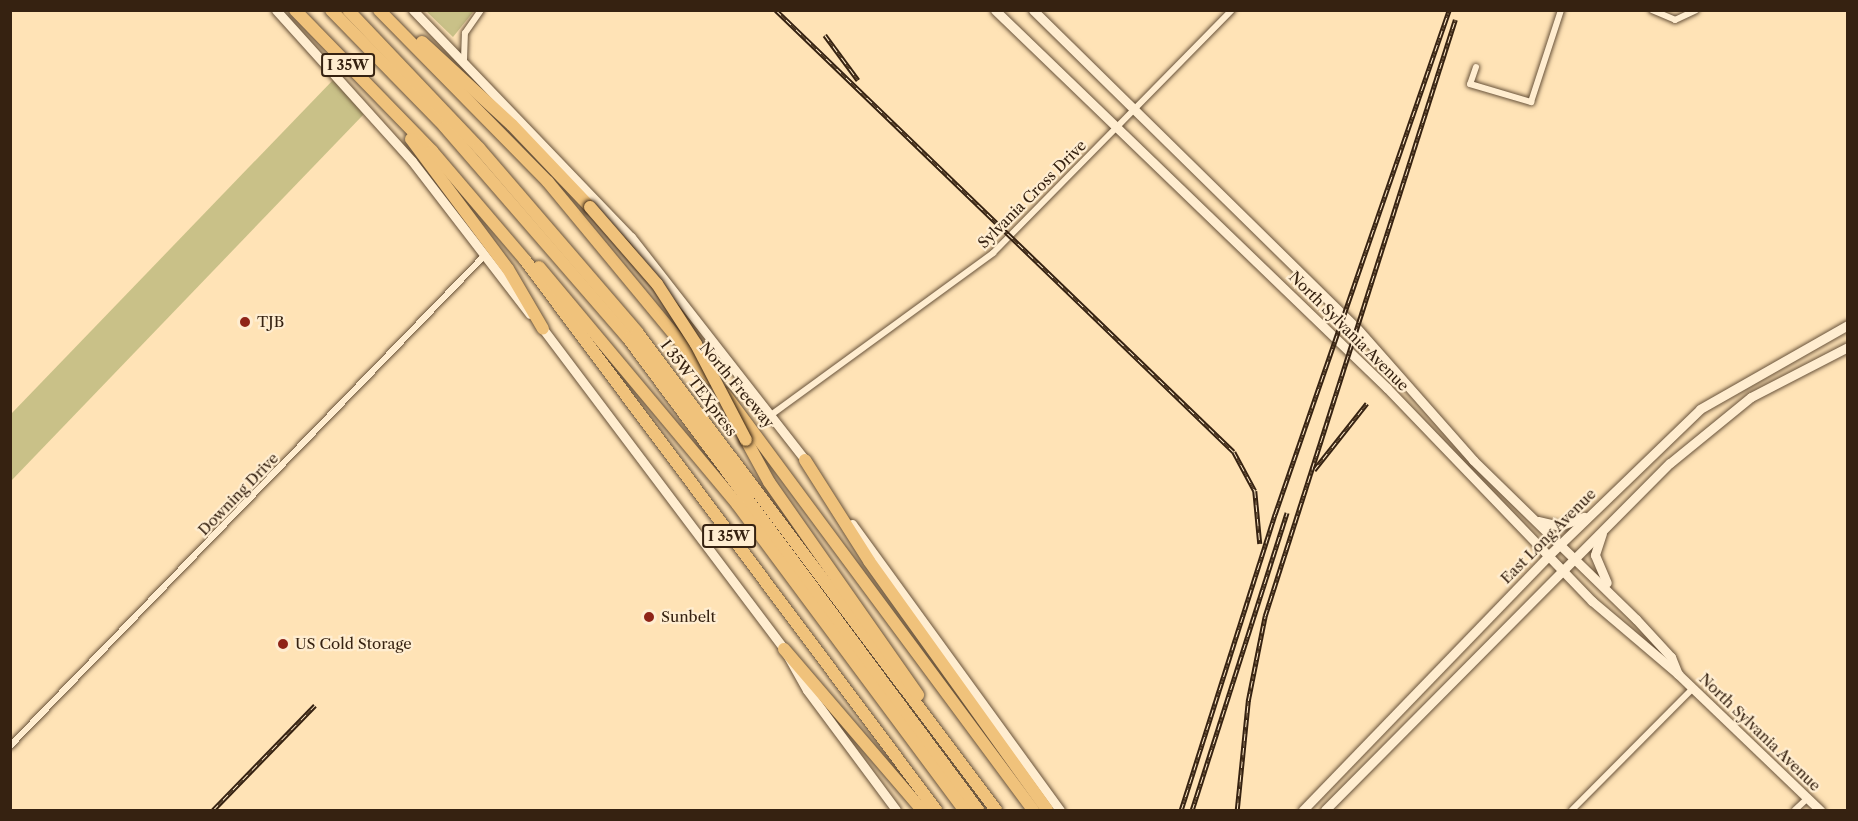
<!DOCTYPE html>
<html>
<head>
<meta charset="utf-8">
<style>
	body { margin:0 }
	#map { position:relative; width:1858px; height:821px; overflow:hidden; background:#ffe3b6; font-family:"Libre Caslon Text",serif }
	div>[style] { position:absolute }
	.green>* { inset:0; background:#c9c188 }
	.roads { filter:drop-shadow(0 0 2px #68523a) drop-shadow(0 0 2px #68523a) }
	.minor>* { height:6px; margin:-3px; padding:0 3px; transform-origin:3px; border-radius:3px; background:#ffedd0 }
	.secondary>* { height:9px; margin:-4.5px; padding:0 4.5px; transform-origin:4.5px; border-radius:4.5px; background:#ffedd0 }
	.motorway>* { height:12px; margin:-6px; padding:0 6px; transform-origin:6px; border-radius:6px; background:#f0c27b }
	.rail>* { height:4.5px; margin-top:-2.25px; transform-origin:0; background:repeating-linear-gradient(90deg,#ffedd0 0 7px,#362211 0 14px); box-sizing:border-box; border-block:2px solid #362211 }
	.bridges { filter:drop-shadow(0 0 2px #362211) drop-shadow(0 0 2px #362211) }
	.motorway-bridge>* { height:12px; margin:-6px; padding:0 6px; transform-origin:6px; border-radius:6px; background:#f0c27b }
	.dots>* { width:16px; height:16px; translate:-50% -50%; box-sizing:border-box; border:3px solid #ffedd0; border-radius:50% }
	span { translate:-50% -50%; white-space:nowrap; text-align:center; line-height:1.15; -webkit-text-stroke:4.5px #ffedd0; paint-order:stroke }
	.shield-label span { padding:2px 4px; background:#ffedd0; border:2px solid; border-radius:4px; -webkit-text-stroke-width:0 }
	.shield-label { font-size:14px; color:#362211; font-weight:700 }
	.street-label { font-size:15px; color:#362211 }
	.poi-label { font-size:15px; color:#362211 }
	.left { translate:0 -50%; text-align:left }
	.frame { position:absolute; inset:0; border:12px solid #362211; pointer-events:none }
</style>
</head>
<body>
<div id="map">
	<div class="green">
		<i style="clip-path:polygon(426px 11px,474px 11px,453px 37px)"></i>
		<i style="clip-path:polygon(333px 80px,364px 114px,11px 481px,11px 414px)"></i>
	</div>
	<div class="roads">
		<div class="minor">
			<i style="left:1652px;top:10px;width:25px;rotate:23deg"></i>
			<i style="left:1675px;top:20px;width:23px;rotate:-25deg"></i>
			<i style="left:464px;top:60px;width:27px;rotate:-88deg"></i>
			<i style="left:465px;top:33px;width:28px;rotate:-55deg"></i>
			<i style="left:1476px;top:67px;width:18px;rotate:109deg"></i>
			<i style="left:1470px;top:84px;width:64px;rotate:16.4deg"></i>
			<i style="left:1531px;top:102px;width:97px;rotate:-71.9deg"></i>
			<i style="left:771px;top:415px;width:275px;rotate:-36.1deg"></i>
			<i style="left:993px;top:253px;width:341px;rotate:-45.5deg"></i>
			<i style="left:10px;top:746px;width:680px;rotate:-45.95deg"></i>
			<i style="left:1572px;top:810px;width:172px;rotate:-45.2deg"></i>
			<i style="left:1795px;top:810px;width:18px;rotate:-43deg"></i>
		</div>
		<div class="secondary">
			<i style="left:276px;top:10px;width:203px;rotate:48deg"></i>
			<i style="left:412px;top:161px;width:193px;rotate:52.4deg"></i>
			<i style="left:413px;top:10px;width:315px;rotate:46.2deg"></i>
			<i style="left:631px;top:237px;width:289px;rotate:52deg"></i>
			<i style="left:995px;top:10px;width:545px;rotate:43.96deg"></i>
			<i style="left:1387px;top:388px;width:296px;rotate:46.1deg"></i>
			<i style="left:1592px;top:601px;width:113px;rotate:40.3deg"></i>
			<i style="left:1678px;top:674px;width:197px;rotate:43.8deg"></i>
			<i style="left:1033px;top:10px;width:451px;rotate:44.5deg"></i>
			<i style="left:1355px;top:326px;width:179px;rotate:48.6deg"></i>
			<i style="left:1473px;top:460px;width:228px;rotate:44.3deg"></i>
			<i style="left:1636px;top:619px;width:52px;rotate:47.4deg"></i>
			<i style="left:1671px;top:657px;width:18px;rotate:68deg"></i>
			<i style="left:540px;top:325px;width:406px;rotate:53deg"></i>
			<i style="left:784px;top:649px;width:47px;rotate:60.7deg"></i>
			<i style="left:807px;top:690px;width:149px;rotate:53.4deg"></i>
			<i style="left:1538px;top:521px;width:22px;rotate:13deg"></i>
			<i style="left:1559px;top:526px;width:27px;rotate:-20deg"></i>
			<i style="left:852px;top:524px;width:354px;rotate:54deg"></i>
			<i style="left:1602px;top:533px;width:23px;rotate:108deg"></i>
			<i style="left:1595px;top:555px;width:30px;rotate:67deg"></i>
			<i style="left:1303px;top:810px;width:353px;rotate:-46deg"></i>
			<i style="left:1548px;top:556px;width:211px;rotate:-44deg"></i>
			<i style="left:1700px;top:409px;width:170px;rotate:-29.6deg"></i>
			<i style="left:1325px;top:810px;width:489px;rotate:-45.2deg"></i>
			<i style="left:1670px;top:463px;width:104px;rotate:-39.2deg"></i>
			<i style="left:1751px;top:397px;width:109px;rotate:-27.3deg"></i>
		</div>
		<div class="motorway">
			<i style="left:295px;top:10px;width:197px;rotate:45.8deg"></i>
			<i style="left:432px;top:151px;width:143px;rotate:49.5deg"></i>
			<i style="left:525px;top:260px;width:687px;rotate:53.23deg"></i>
			<i style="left:331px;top:10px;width:163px;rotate:45.7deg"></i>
			<i style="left:445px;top:127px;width:279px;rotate:49.1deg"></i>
			<i style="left:628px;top:338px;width:588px;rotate:53.44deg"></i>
			<i style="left:348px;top:10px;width:190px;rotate:46.5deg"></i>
			<i style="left:479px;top:148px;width:243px;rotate:49.3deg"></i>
			<i style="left:637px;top:332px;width:598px;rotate:53.09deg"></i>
			<i style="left:379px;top:10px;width:241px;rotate:45.5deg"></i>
			<i style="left:548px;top:182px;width:256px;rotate:50.4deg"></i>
			<i style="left:422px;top:42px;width:122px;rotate:42.7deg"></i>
			<i style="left:512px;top:125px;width:113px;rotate:46.4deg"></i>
			<i style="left:411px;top:139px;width:162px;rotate:53.3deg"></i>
			<i style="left:508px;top:269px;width:69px;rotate:59.7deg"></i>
			<i style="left:539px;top:267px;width:309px;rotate:50.1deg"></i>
			<i style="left:737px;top:504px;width:381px;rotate:53.4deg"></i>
			<i style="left:725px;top:394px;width:518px;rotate:53.48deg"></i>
			<i style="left:746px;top:440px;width:48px;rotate:61.3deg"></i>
			<i style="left:769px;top:482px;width:260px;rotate:55deg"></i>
			<i style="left:805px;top:460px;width:120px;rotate:57.6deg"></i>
			<i style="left:869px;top:561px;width:306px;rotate:54.4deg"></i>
			<i style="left:784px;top:649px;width:212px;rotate:49.4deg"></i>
		</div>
	</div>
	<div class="rail">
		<i style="left:776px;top:10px;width:636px;rotate:43.98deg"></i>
		<i style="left:1234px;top:452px;width:44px;rotate:61.7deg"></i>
		<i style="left:1255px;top:491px;width:53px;rotate:84.6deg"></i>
		<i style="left:825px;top:35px;width:56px;rotate:53.7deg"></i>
		<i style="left:1314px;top:470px;width:85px;rotate:-51.7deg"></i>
		<i style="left:213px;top:810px;width:146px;rotate:-45.8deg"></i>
		<i style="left:1181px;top:810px;width:311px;rotate:-72.4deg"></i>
		<i style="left:1275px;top:514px;width:533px;rotate:-70.95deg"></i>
		<i style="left:1192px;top:810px;width:312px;rotate:-72.3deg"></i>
		<i style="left:1237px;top:810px;width:110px;rotate:-84.2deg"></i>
		<i style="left:1248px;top:701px;width:87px;rotate:-78.7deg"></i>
		<i style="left:1265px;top:616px;width:626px;rotate:-72.32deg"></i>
	</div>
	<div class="bridges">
		<div class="motorway-bridge">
			<i style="left:590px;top:207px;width:102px;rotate:49deg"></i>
			<i style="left:657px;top:284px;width:72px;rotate:57deg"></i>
			<i style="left:696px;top:344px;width:108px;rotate:62.5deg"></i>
		</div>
	</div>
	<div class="dots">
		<i style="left:245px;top:322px;background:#8f2418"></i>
		<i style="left:649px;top:617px;background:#8f2418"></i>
		<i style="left:283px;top:644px;background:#8f2418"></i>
	</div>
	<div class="shield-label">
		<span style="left:348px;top:65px">I 35W</span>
		<span style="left:729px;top:536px">I 35W</span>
	</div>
	<div class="street-label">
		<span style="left:1032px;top:194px;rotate:-45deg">Sylvania Cross Drive</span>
		<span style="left:1349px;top:331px;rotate:45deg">North Sylvania Avenue</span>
		<span style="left:737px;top:385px;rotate:50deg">North Freeway</span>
		<span style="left:699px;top:388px;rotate:53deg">I 35W TEXpress</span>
		<span style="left:238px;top:494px;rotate:-46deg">Downing Drive</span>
		<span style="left:1548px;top:536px;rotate:-45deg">East Long Avenue</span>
		<span style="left:1760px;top:732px;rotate:44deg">North Sylvania Avenue</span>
	</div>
	<div class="poi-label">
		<span class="left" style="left:257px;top:322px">TJB</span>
		<span class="left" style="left:661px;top:617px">Sunbelt</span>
		<span class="left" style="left:295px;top:644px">US Cold Storage</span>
	</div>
	<div class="frame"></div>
</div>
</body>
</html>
